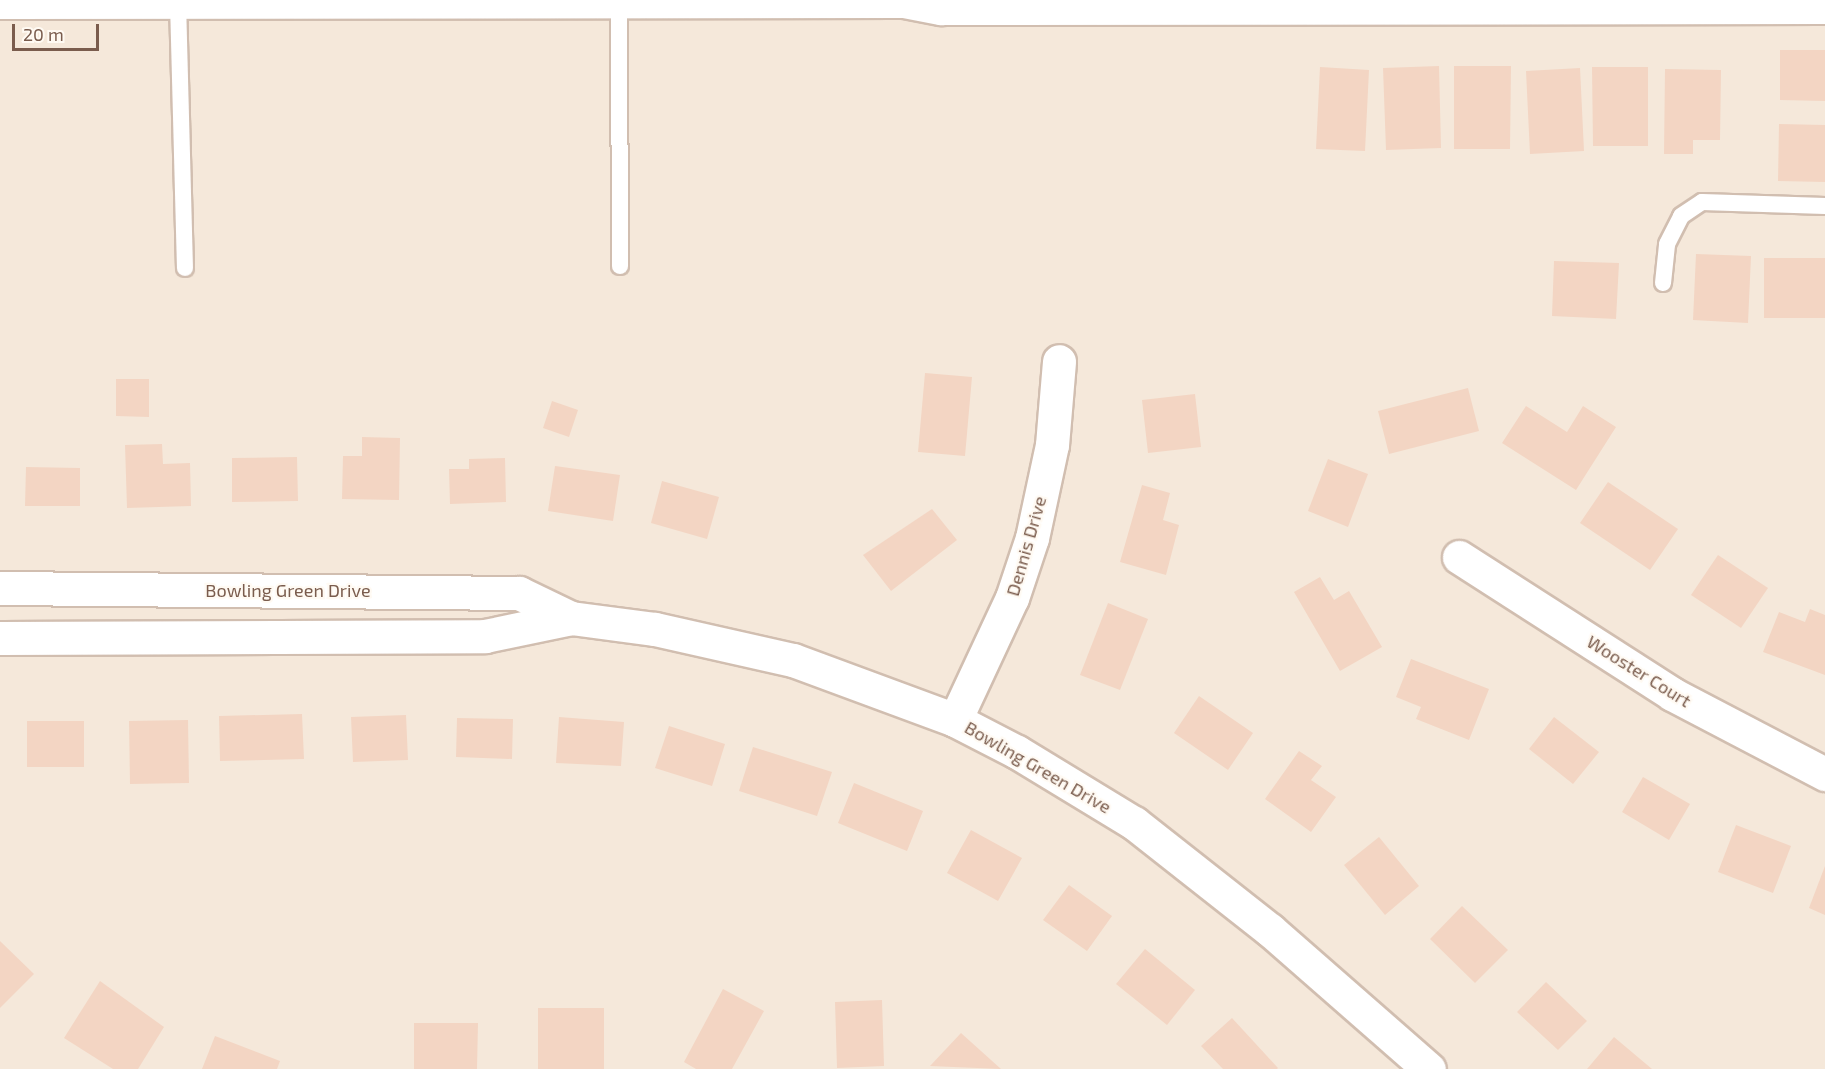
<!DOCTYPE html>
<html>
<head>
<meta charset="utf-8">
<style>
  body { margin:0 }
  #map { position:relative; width:1825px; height:1069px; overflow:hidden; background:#fdf6ec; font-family:"Exo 2",sans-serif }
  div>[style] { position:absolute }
  .residential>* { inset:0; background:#f5e8da }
  .building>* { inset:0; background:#f3d5c3 }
  .roads { filter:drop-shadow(2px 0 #d1beb0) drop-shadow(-2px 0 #d1beb0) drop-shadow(0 2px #d1beb0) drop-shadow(0 -2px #d1beb0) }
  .lane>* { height:16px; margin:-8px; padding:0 8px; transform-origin:8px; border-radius:8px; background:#fff }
  .street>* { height:33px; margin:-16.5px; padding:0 16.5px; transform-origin:16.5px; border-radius:16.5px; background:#fff }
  span { translate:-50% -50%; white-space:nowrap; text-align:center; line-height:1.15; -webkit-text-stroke:4.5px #fffaf3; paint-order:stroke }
  .street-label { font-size:18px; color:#7a5c4d }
  .scale { position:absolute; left:12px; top:24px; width:87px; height:27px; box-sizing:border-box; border:3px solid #7a5c4d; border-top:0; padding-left:8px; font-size:18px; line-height:21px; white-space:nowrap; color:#7a5c4d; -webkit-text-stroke:4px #fffaf3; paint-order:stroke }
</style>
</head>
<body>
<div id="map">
  <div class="residential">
    <div style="clip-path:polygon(0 0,1825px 0,1825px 1069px,0 1069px)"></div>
  </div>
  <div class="building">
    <div style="clip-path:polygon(1780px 50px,1825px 50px,1825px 101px,1780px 100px)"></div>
    <div style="clip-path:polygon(1439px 66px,1441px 148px,1386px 150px,1383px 68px)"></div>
    <div style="clip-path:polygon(1454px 66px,1511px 66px,1510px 149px,1454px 149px)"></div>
    <div style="clip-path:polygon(1320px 67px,1369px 70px,1365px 151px,1316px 149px)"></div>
    <div style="clip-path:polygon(1592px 67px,1648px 67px,1648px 146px,1593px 146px)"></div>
    <div style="clip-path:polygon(1580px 68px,1584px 151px,1530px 154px,1526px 71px)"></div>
    <div style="clip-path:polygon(1665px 69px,1721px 70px,1720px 140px,1693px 140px,1693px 154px,1664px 154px)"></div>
    <div style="clip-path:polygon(1779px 124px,1825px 125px,1825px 182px,1778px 181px)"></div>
    <div style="clip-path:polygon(1696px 254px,1751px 256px,1748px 323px,1693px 320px)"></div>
    <div style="clip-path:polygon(1764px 258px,1825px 258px,1825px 318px,1764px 318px)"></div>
    <div style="clip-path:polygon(1554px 261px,1619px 263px,1616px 319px,1552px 316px)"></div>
    <div style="clip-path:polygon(925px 373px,972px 377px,965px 456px,918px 452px)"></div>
    <div style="clip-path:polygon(116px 379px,149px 379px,149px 417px,116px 416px)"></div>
    <div style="clip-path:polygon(1468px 388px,1479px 431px,1389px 454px,1378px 411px)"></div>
    <div style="clip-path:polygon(1195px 394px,1201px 447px,1148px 453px,1142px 400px)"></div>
    <div style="clip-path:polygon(552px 401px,578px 410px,569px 437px,543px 428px)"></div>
    <div style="clip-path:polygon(1526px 406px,1567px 432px,1583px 406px,1616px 427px,1576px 490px,1502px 443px)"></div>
    <div style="clip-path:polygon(362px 437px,400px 438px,399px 500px,342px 499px,343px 456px,362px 456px)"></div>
    <div style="clip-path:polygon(162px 444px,163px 464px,190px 463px,191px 506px,127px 508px,125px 445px)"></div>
    <div style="clip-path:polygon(297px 457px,298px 501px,232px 502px,232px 458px)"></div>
    <div style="clip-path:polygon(505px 458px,506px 502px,450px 504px,449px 469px,469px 469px,469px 459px)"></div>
    <div style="clip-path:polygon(1328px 459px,1368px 474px,1348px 527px,1308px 511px)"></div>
    <div style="clip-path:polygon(555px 466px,620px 475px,613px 521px,548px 511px)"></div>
    <div style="clip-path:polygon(26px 467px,80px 468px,80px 506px,25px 506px)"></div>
    <div style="clip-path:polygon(662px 481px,719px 497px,707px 539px,651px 523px)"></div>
    <div style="clip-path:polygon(1608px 482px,1678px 529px,1650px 570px,1580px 523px)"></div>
    <div style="clip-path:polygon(1142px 485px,1170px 493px,1163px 520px,1179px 525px,1166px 575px,1120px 562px)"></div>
    <div style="clip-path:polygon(932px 509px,957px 540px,891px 591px,863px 555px)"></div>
    <div style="clip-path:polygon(1718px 555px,1768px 588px,1741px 628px,1691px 595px)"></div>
    <div style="clip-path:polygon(1320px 577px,1334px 600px,1349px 591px,1382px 647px,1340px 671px,1294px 592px)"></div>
    <div style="clip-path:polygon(1108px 603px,1148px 619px,1120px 690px,1080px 675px)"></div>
    <div style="clip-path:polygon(1810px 609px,1825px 615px,1825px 675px,1763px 652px,1779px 612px,1805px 622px)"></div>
    <div style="clip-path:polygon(1411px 659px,1489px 689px,1469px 740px,1416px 719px,1421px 707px,1396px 697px)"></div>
    <div style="clip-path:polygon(1199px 696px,1253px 733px,1228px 770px,1174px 733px)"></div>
    <div style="clip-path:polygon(302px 714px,304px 759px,220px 761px,219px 716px)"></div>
    <div style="clip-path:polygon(406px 715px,408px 760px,353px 762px,351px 717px)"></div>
    <div style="clip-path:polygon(559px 717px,624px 722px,621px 766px,556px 763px)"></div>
    <div style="clip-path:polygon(1554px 717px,1599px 752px,1573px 784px,1529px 749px)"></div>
    <div style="clip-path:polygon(457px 718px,513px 719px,512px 759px,456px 757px)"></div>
    <div style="clip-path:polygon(188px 720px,189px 783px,130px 784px,129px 721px)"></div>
    <div style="clip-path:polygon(27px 721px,84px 721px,84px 767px,27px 767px)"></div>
    <div style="clip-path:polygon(669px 726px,725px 744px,712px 786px,655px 768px)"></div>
    <div style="clip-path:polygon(753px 747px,832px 772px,817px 816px,739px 791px)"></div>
    <div style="clip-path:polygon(1299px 751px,1322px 766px,1311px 780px,1336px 797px,1311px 832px,1265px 799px)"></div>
    <div style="clip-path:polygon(1643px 777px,1690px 804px,1669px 840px,1622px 812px)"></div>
    <div style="clip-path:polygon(854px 783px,923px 811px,907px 851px,838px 823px)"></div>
    <div style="clip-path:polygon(1736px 825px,1791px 846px,1773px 893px,1718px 872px)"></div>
    <div style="clip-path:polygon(971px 830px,1022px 858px,998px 901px,947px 873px)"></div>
    <div style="clip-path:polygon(1379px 837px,1419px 886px,1385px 915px,1344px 865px)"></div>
    <div style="clip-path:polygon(1825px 866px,1825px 915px,1809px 908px)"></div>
    <div style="clip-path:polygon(1069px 885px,1112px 916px,1087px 951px,1043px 920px)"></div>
    <div style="clip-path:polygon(1462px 906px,1508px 950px,1475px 983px,1430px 939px)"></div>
    <div style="clip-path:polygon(0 941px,34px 974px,0 1008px)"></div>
    <div style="clip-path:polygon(1145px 949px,1195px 990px,1167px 1025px,1116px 984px)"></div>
    <div style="clip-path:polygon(100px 981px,164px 1027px,138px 1069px,113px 1069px,64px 1038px)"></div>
    <div style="clip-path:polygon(1546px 982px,1587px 1021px,1558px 1050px,1517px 1012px)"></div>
    <div style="clip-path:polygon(723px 989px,764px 1011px,732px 1069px,696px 1069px,684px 1062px)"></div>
    <div style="clip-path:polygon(882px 1000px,884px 1066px,837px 1068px,835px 1002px)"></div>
    <div style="clip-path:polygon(538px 1008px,604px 1008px,604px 1069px,538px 1069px)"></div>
    <div style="clip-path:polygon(1232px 1018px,1278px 1068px,1277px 1069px,1223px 1069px,1201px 1046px)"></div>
    <div style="clip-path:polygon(414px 1023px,478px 1023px,477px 1069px,414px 1069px)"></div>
    <div style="clip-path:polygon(961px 1033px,1001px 1069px,930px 1066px)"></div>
    <div style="clip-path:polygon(215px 1036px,280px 1061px,277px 1069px,202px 1069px)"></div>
    <div style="clip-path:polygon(1614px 1037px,1652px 1069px,1587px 1069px)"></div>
  </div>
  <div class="roads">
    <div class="lane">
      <div style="left:619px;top:0;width:266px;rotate:89.8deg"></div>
      <div style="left:178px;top:2px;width:266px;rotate:88.5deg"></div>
      <div style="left:1663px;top:283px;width:39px;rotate:-84deg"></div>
      <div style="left:1667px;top:244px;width:31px;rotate:-63deg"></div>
      <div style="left:1681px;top:216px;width:25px;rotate:-34deg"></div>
      <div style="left:1702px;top:202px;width:123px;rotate:1.9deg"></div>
    </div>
    <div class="street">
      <div style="left:0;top:2px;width:904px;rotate:-0.06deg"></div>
      <div style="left:904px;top:1px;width:38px;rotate:11deg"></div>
      <div style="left:941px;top:8px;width:884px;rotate:-0.06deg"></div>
      <div style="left:1459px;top:557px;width:253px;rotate:32.7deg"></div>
      <div style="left:1672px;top:694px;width:173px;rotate:27.6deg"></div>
      <div style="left:0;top:588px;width:519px;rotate:0.55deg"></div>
      <div style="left:519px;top:593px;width:58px;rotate:25.7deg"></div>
      <div style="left:0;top:638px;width:485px;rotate:-0.2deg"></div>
      <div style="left:485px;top:636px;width:88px;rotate:-11.8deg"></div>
      <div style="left:571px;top:618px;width:85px;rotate:7.5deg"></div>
      <div style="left:655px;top:629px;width:141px;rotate:12.7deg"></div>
      <div style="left:793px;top:660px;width:173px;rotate:20.3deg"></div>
      <div style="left:955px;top:720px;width:70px;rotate:27.3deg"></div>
      <div style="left:1017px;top:752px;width:137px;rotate:31.3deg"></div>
      <div style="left:1134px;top:823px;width:173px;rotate:38.2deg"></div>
      <div style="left:1270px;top:930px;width:211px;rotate:41.2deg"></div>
      <div style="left:955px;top:720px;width:135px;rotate:-65deg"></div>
      <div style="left:1012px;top:598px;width:63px;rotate:-71.6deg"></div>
      <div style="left:1032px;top:538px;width:95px;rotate:-77.9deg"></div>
      <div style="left:1052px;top:445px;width:84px;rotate:-85.2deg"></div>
    </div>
  </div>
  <div class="street-label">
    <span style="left:1026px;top:546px;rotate:-74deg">Dennis Drive</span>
    <span style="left:288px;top:590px">Bowling Green Drive</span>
    <span style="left:1639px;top:671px;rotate:32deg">Wooster Court</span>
    <span style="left:1038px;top:767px;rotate:30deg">Bowling Green Drive</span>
  </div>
  <div class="scale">20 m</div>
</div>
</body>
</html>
